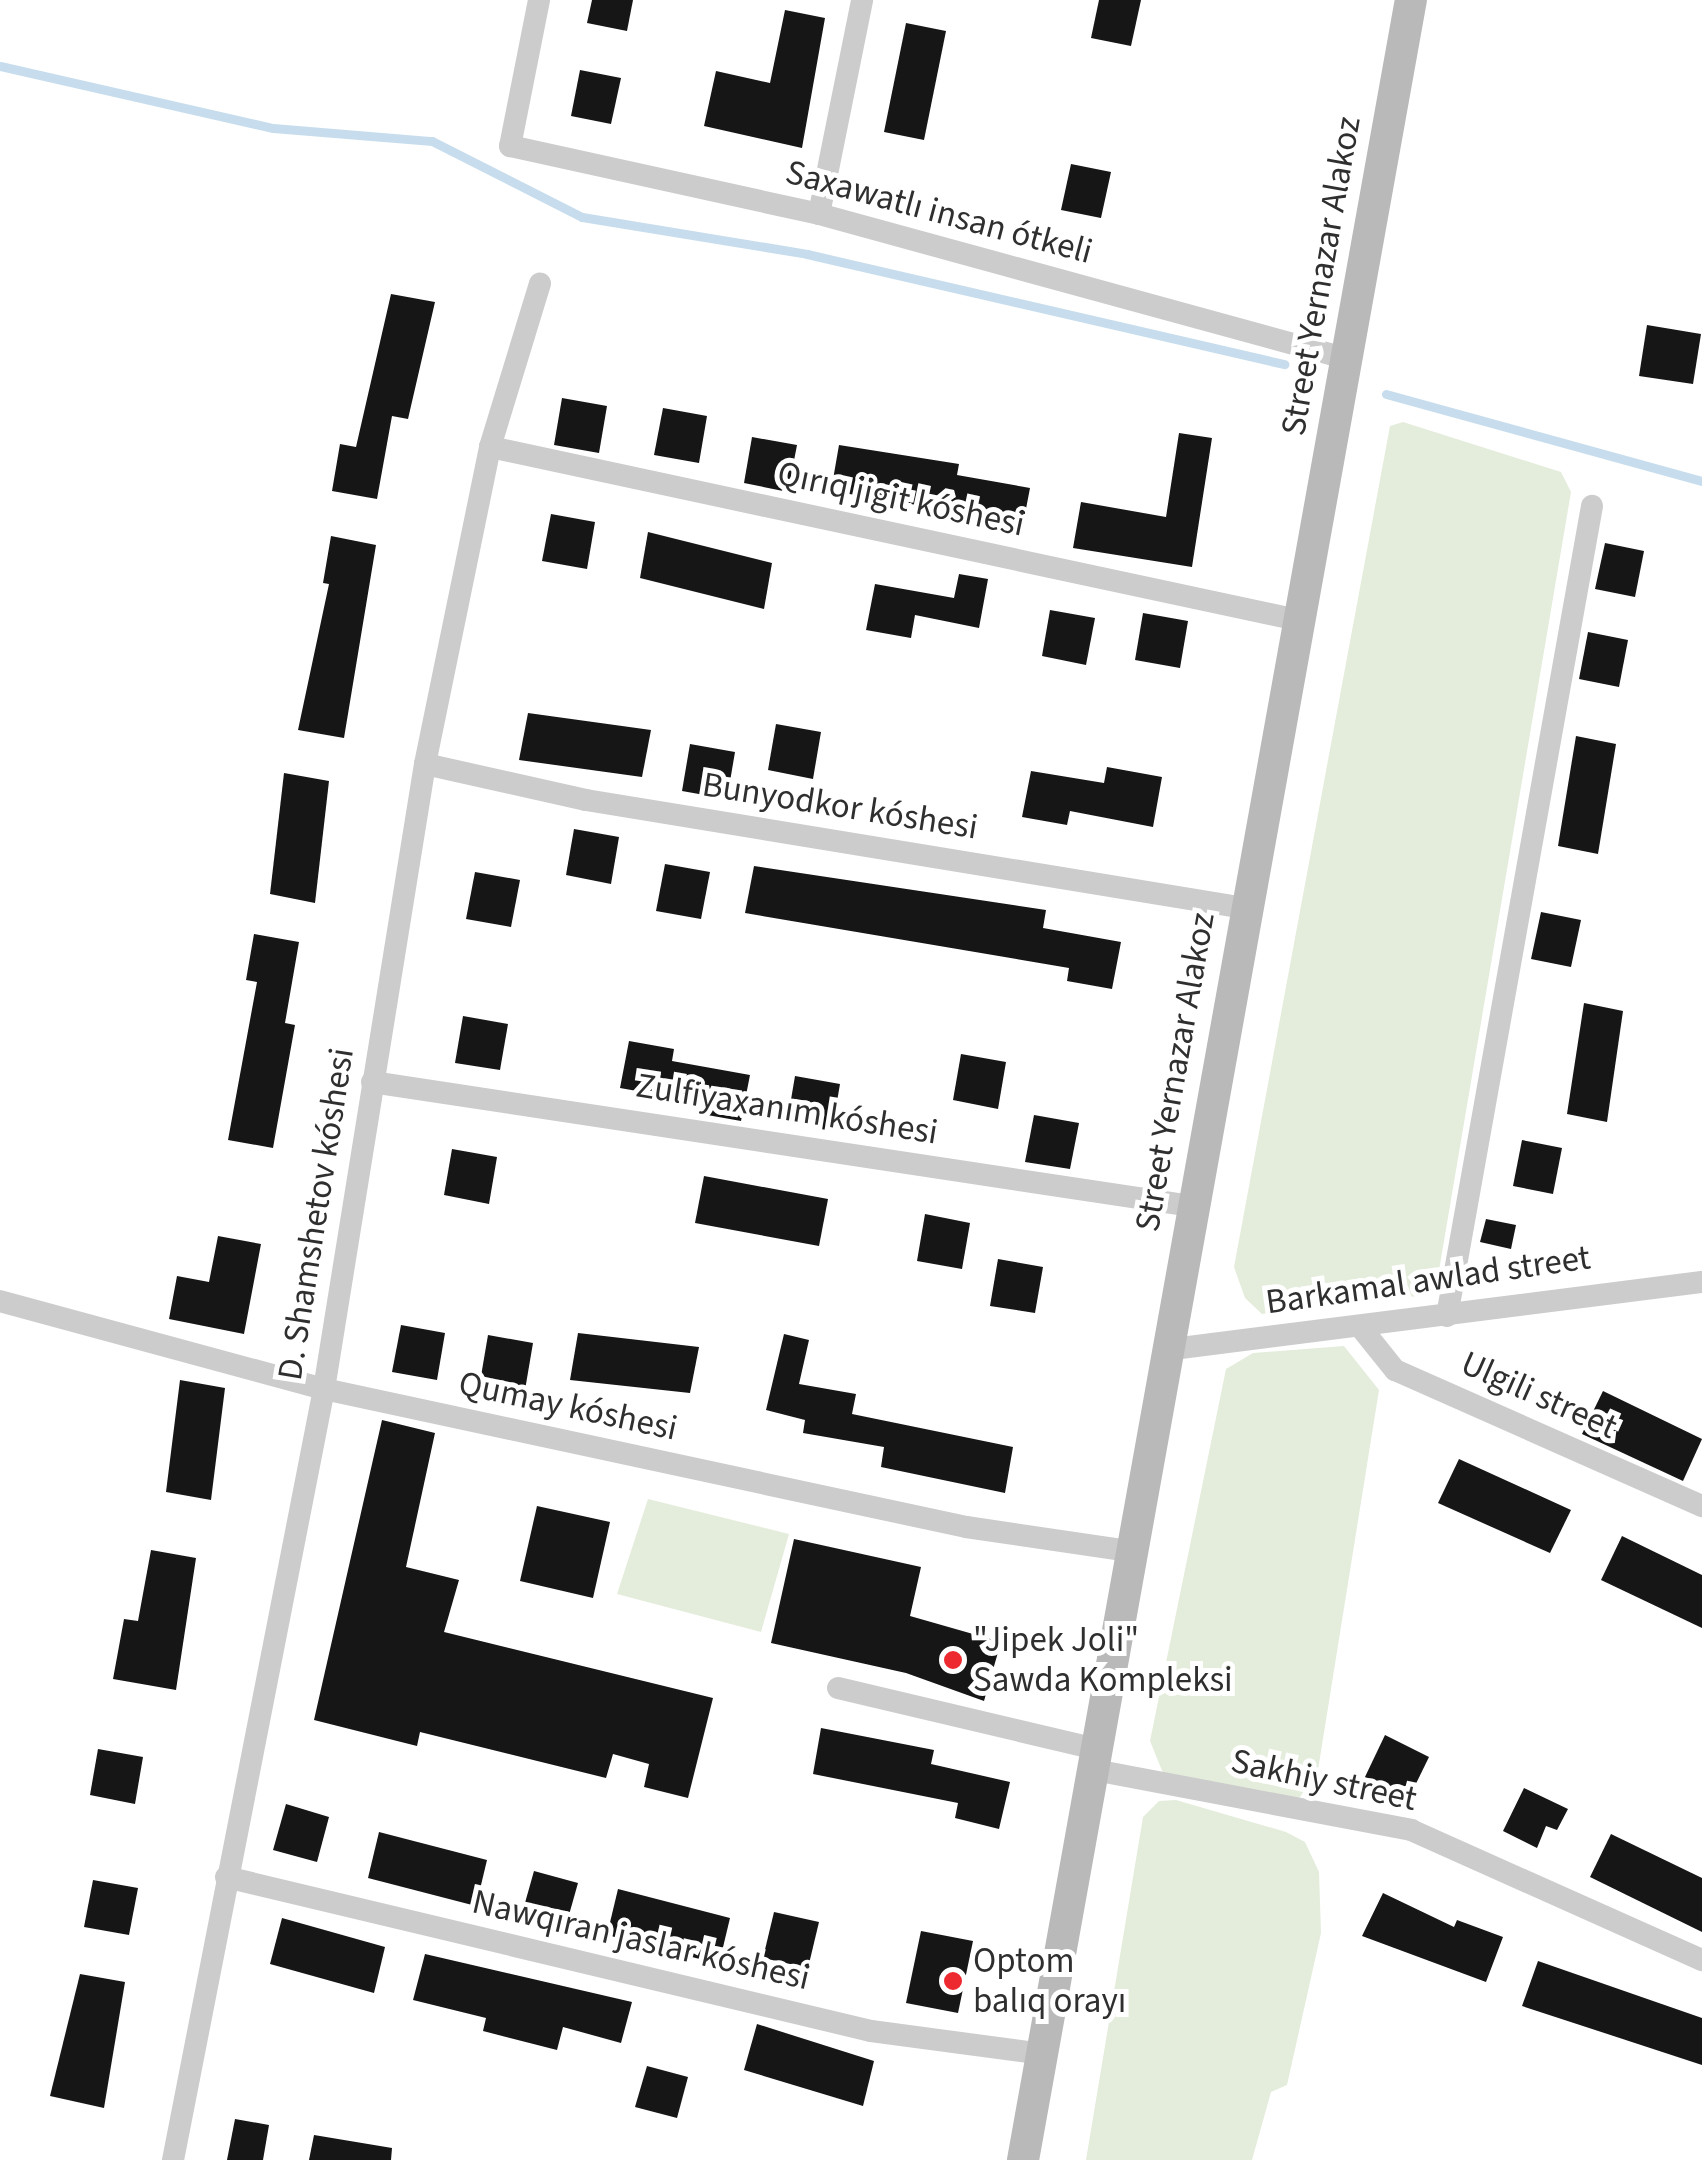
<!DOCTYPE html>
<html>
<head>
<meta charset="utf-8">
<style>
  body { margin:0 }
  #map { position:relative; width:1702px; height:2160px; overflow:hidden; background:#fff; font-family:"Source Sans 3",sans-serif }
  div>[style] { position:absolute }
  .green>* { inset:0; background:#e4eddc }
  .stream>* { height:9px; margin:-4.5px; padding:0 4.5px; transform-origin:4.5px; border-radius:4.5px; background:#c7dded }
  .building>* { inset:0; background:#161616 }
  .minor>* { height:22px; margin:-11px; padding:0 11px; transform-origin:11px; border-radius:11px; background:#ccc }
  .secondary>* { height:32px; margin:-16px; padding:0 16px; transform-origin:16px; border-radius:16px; background:#b9b9b9 }
  .dots>* { width:28px; height:28px; translate:-50% -50%; box-sizing:border-box; border:5px solid #fff; border-radius:50% }
  span { translate:-50% -50%; white-space:nowrap; text-align:center; line-height:1.15; -webkit-text-stroke:10px #fff; paint-order:stroke }
  .street-label { font-size:35px; color:#2f2f2f }
  .poi-label { font-size:35px; color:#2f2f2f }
  .left { translate:0 -50%; text-align:left }
</style>
</head>
<body>
<div id="map">
  <div class="green">
    <div style="clip-path:polygon(1403px 422px,1561px 472px,1571px 492px,1435px 1294px,1262px 1314px,1245px 1298px,1234px 1267px,1390px 426px)"></div>
    <div style="clip-path:polygon(1344px 1346px,1379px 1390px,1318px 1770px,1296px 1803px,1163px 1773px,1150px 1741px,1226px 1369px,1253px 1353px)"></div>
    <div style="clip-path:polygon(648px 1499px,789px 1534px,761px 1632px,617px 1594px)"></div>
    <div style="clip-path:polygon(1176px 1800px,1286px 1832px,1305px 1842px,1319px 1872px,1321px 1933px,1287px 2085px,1271px 2092px,1252px 2160px,1086px 2160px,1143px 1817px,1159px 1801px)"></div>
  </div>
  <div class="stream">
    <div style="left:0;top:66px;width:280px;rotate:12.8deg"></div>
    <div style="left:273px;top:128px;width:160px;rotate:4.7deg"></div>
    <div style="left:432px;top:141px;width:168px;rotate:26.9deg"></div>
    <div style="left:582px;top:217px;width:228px;rotate:9.3deg"></div>
    <div style="left:807px;top:254px;width:490px;rotate:13deg"></div>
    <div style="left:1386px;top:394px;width:328px;rotate:15.4deg"></div>
  </div>
  <div class="building">
    <div style="clip-path:polygon(592px 0,633px 0,627px 31px,587px 23px)"></div>
    <div style="clip-path:polygon(1099px 0,1141px 0,1131px 46px,1091px 38px)"></div>
    <div style="clip-path:polygon(785px 10px,825px 18px,802px 148px,704px 126px,716px 71px,770px 83px)"></div>
    <div style="clip-path:polygon(906px 23px,946px 31px,924px 140px,884px 132px)"></div>
    <div style="clip-path:polygon(580px 70px,621px 78px,611px 124px,571px 116px)"></div>
    <div style="clip-path:polygon(1071px 164px,1111px 172px,1101px 218px,1061px 210px)"></div>
    <div style="clip-path:polygon(391px 294px,435px 302px,408px 419px,392px 416px,377px 499px,332px 491px,340px 444px,356px 447px)"></div>
    <div style="clip-path:polygon(1647px 325px,1701px 334px,1693px 384px,1639px 376px)"></div>
    <div style="clip-path:polygon(562px 398px,607px 406px,599px 453px,554px 445px)"></div>
    <div style="clip-path:polygon(663px 408px,707px 416px,699px 463px,654px 455px)"></div>
    <div style="clip-path:polygon(1179px 433px,1212px 438px,1192px 567px,1073px 548px,1081px 502px,1166px 517px)"></div>
    <div style="clip-path:polygon(752px 437px,797px 445px,788px 492px,744px 483px)"></div>
    <div style="clip-path:polygon(839px 445px,959px 464px,957px 475px,1030px 488px,1021px 535px,976px 526px,978px 515px,831px 491px)"></div>
    <div style="clip-path:polygon(551px 514px,595px 522px,587px 569px,542px 561px)"></div>
    <div style="clip-path:polygon(648px 532px,772px 563px,764px 609px,640px 578px)"></div>
    <div style="clip-path:polygon(331px 536px,376px 545px,344px 738px,298px 730px,329px 584px,323px 583px)"></div>
    <div style="clip-path:polygon(1605px 543px,1644px 551px,1635px 597px,1595px 589px)"></div>
    <div style="clip-path:polygon(959px 574px,988px 579px,979px 628px,915px 615px,911px 638px,866px 630px,875px 584px,954px 598px)"></div>
    <div style="clip-path:polygon(1050px 610px,1095px 618px,1086px 665px,1042px 656px)"></div>
    <div style="clip-path:polygon(1143px 613px,1188px 621px,1180px 668px,1135px 660px)"></div>
    <div style="clip-path:polygon(1588px 632px,1628px 640px,1619px 687px,1579px 679px)"></div>
    <div style="clip-path:polygon(528px 713px,651px 730px,642px 777px,519px 760px)"></div>
    <div style="clip-path:polygon(776px 724px,821px 732px,813px 779px,768px 770px)"></div>
    <div style="clip-path:polygon(1576px 736px,1616px 744px,1598px 854px,1558px 846px)"></div>
    <div style="clip-path:polygon(690px 744px,735px 752px,727px 799px,682px 791px)"></div>
    <div style="clip-path:polygon(1107px 767px,1162px 777px,1153px 827px,1070px 811px,1067px 825px,1022px 817px,1031px 771px,1104px 783px)"></div>
    <div style="clip-path:polygon(284px 773px,329px 781px,315px 903px,270px 894px)"></div>
    <div style="clip-path:polygon(574px 829px,619px 837px,611px 884px,566px 875px)"></div>
    <div style="clip-path:polygon(665px 864px,710px 872px,701px 919px,656px 911px)"></div>
    <div style="clip-path:polygon(754px 866px,1046px 910px,1043px 928px,1121px 942px,1112px 989px,1067px 981px,1069px 968px,745px 913px)"></div>
    <div style="clip-path:polygon(475px 872px,520px 880px,511px 927px,466px 919px)"></div>
    <div style="clip-path:polygon(1541px 912px,1581px 920px,1571px 967px,1531px 959px)"></div>
    <div style="clip-path:polygon(254px 934px,299px 942px,285px 1023px,295px 1025px,273px 1148px,228px 1140px,257px 982px,246px 980px)"></div>
    <div style="clip-path:polygon(1584px 1003px,1623px 1011px,1607px 1122px,1567px 1114px)"></div>
    <div style="clip-path:polygon(463px 1016px,508px 1024px,500px 1070px,455px 1063px)"></div>
    <div style="clip-path:polygon(629px 1041px,674px 1049px,672px 1061px,750px 1075px,741px 1121px,696px 1113px,699px 1102px,620px 1088px)"></div>
    <div style="clip-path:polygon(961px 1054px,1006px 1062px,998px 1109px,953px 1100px)"></div>
    <div style="clip-path:polygon(795px 1076px,840px 1084px,832px 1131px,787px 1123px)"></div>
    <div style="clip-path:polygon(1034px 1115px,1079px 1123px,1070px 1169px,1025px 1162px)"></div>
    <div style="clip-path:polygon(1522px 1140px,1562px 1148px,1553px 1194px,1513px 1186px)"></div>
    <div style="clip-path:polygon(452px 1149px,497px 1157px,489px 1204px,444px 1195px)"></div>
    <div style="clip-path:polygon(704px 1176px,828px 1199px,819px 1246px,695px 1223px)"></div>
    <div style="clip-path:polygon(925px 1214px,970px 1223px,962px 1269px,917px 1261px)"></div>
    <div style="clip-path:polygon(1486px 1219px,1516px 1225px,1511px 1249px,1480px 1242px)"></div>
    <div style="clip-path:polygon(218px 1236px,261px 1244px,244px 1334px,169px 1319px,177px 1276px,209px 1282px)"></div>
    <div style="clip-path:polygon(998px 1259px,1043px 1267px,1035px 1313px,990px 1306px)"></div>
    <div style="clip-path:polygon(401px 1325px,445px 1333px,437px 1380px,392px 1372px)"></div>
    <div style="clip-path:polygon(578px 1333px,699px 1347px,690px 1393px,570px 1380px)"></div>
    <div style="clip-path:polygon(784px 1334px,809px 1340px,799px 1384px,856px 1394px,852px 1414px,1013px 1447px,1005px 1493px,881px 1467px,884px 1447px,803px 1433px,805px 1420px,766px 1410px)"></div>
    <div style="clip-path:polygon(488px 1335px,533px 1343px,525px 1390px,480px 1382px)"></div>
    <div style="clip-path:polygon(180px 1380px,225px 1388px,211px 1500px,166px 1492px)"></div>
    <div style="clip-path:polygon(1603px 1391px,1702px 1439px,1683px 1481px,1582px 1434px)"></div>
    <div style="clip-path:polygon(382px 1420px,435px 1433px,406px 1567px,459px 1580px,444px 1632px,713px 1698px,688px 1798px,644px 1787px,649px 1764px,613px 1754px,606px 1778px,420px 1732px,417px 1746px,314px 1720px)"></div>
    <div style="clip-path:polygon(1459px 1459px,1571px 1510px,1550px 1553px,1438px 1503px)"></div>
    <div style="clip-path:polygon(537px 1506px,610px 1522px,593px 1598px,520px 1581px)"></div>
    <div style="clip-path:polygon(1622px 1536px,1702px 1575px,1702px 1628px,1601px 1580px)"></div>
    <div style="clip-path:polygon(794px 1539px,921px 1567px,910px 1616px,1001px 1642px,984px 1701px,906px 1673px,771px 1643px)"></div>
    <div style="clip-path:polygon(151px 1550px,196px 1558px,176px 1690px,113px 1679px,124px 1619px,138px 1621px)"></div>
    <div style="clip-path:polygon(821px 1728px,934px 1750px,931px 1764px,1010px 1782px,999px 1829px,955px 1818px,958px 1803px,813px 1774px)"></div>
    <div style="clip-path:polygon(1385px 1735px,1429px 1757px,1408px 1800px,1364px 1779px)"></div>
    <div style="clip-path:polygon(98px 1749px,143px 1757px,135px 1804px,90px 1795px)"></div>
    <div style="clip-path:polygon(1524px 1788px,1568px 1809px,1557px 1830px,1546px 1826px,1537px 1848px,1503px 1831px)"></div>
    <div style="clip-path:polygon(286px 1804px,329px 1817px,317px 1862px,273px 1850px)"></div>
    <div style="clip-path:polygon(379px 1832px,487px 1860px,476px 1906px,368px 1878px)"></div>
    <div style="clip-path:polygon(1611px 1834px,1702px 1878px,1702px 1932px,1590px 1877px)"></div>
    <div style="clip-path:polygon(534px 1871px,578px 1883px,565px 1929px,521px 1917px)"></div>
    <div style="clip-path:polygon(93px 1880px,138px 1888px,129px 1935px,84px 1927px)"></div>
    <div style="clip-path:polygon(618px 1889px,730px 1918px,719px 1964px,607px 1935px)"></div>
    <div style="clip-path:polygon(1383px 1893px,1454px 1927px,1457px 1920px,1503px 1937px,1486px 1982px,1362px 1936px)"></div>
    <div style="clip-path:polygon(774px 1912px,819px 1922px,808px 1968px,763px 1958px)"></div>
    <div style="clip-path:polygon(282px 1918px,385px 1947px,374px 1993px,270px 1964px)"></div>
    <div style="clip-path:polygon(921px 1931px,973px 1941px,958px 2013px,906px 2003px)"></div>
    <div style="clip-path:polygon(425px 1954px,632px 2002px,621px 2043px,563px 2027px,557px 2050px,483px 2031px,486px 2018px,413px 2000px)"></div>
    <div style="clip-path:polygon(1538px 1961px,1702px 2018px,1702px 2065px,1522px 2006px)"></div>
    <div style="clip-path:polygon(80px 1974px,125px 1982px,104px 2108px,50px 2096px)"></div>
    <div style="clip-path:polygon(757px 2024px,874px 2061px,863px 2106px,744px 2070px)"></div>
    <div style="clip-path:polygon(647px 2066px,688px 2077px,677px 2118px,635px 2107px)"></div>
    <div style="clip-path:polygon(235px 2119px,269px 2125px,263px 2160px,227px 2160px)"></div>
    <div style="clip-path:polygon(314px 2135px,392px 2148px,391px 2160px,309px 2160px)"></div>
  </div>
  <div class="minor">
    <div style="left:539px;top:0;width:149px;rotate:101.2deg"></div>
    <div style="left:510px;top:146px;width:316px;rotate:12.4deg"></div>
    <div style="left:819px;top:214px;width:549px;rotate:15.33deg"></div>
    <div style="left:819px;top:214px;width:218px;rotate:-78.6deg"></div>
    <div style="left:490px;top:447px;width:826px;rotate:12.09deg"></div>
    <div style="left:425px;top:764px;width:165px;rotate:12.6deg"></div>
    <div style="left:586px;top:800px;width:668px;rotate:9.31deg"></div>
    <div style="left:372px;top:1082px;width:828px;rotate:8.61deg"></div>
    <div style="left:0;top:1301px;width:336px;rotate:15.2deg"></div>
    <div style="left:324px;top:1389px;width:657px;rotate:12.13deg"></div>
    <div style="left:966px;top:1527px;width:164px;rotate:8.4deg"></div>
    <div style="left:1447px;top:1316px;width:823px;rotate:-79.85deg"></div>
    <div style="left:1362px;top:1329px;width:53px;rotate:51.2deg"></div>
    <div style="left:1395px;top:1370px;width:336px;rotate:23.9deg"></div>
    <div style="left:1165px;top:1350px;width:541px;rotate:-7.22deg"></div>
    <div style="left:838px;top:1688px;width:261px;rotate:13.3deg"></div>
    <div style="left:1089px;top:1769px;width:328px;rotate:10.7deg"></div>
    <div style="left:1411px;top:1830px;width:319px;rotate:24.1deg"></div>
    <div style="left:226px;top:1877px;width:663px;rotate:13.43deg"></div>
    <div style="left:871px;top:2031px;width:175px;rotate:7.6deg"></div>
    <div style="left:173px;top:2160px;width:786px;rotate:-78.92deg"></div>
    <div style="left:324px;top:1389px;width:633px;rotate:-80.82deg"></div>
    <div style="left:425px;top:764px;width:324px;rotate:-78.4deg"></div>
    <div style="left:490px;top:447px;width:171px;rotate:-73deg"></div>
  </div>
  <div class="secondary">
    <div style="left:1023px;top:2160px;width:2195px;rotate:-79.82deg"></div>
  </div>
  <div class="dots">
    <div style="left:953px;top:1660px;background:#ed2a30"></div>
    <div style="left:953px;top:1981px;background:#ed2a30"></div>
  </div>
  <div class="street-label">
    <span style="left:939px;top:212px;rotate:15deg">Saxawatlı insan ótkeli</span>
    <span style="left:1321px;top:276px;rotate:-80deg">Street Yernazar Alakoz</span>
    <span style="left:901px;top:499px;rotate:12deg">Qırıq jigit kóshesi</span>
    <span style="left:840px;top:806px;rotate:9deg">Bunyodkor kóshesi</span>
    <span style="left:1175px;top:1072px;rotate:-80deg">Street Yernazar Alakoz</span>
    <span style="left:787px;top:1109px;rotate:9deg">Zulfiyaxanım kóshesi</span>
    <span style="left:316px;top:1214px;rotate:-81deg">D. Shamshetov kóshesi</span>
    <span style="left:1428px;top:1280px;rotate:-8deg">Barkamal awlad street</span>
    <span style="left:1539px;top:1395px;rotate:24deg">Ulgili street</span>
    <span style="left:568px;top:1406px;rotate:12deg">Qumay kóshesi</span>
    <span style="left:1324px;top:1780px;rotate:12deg">Sakhiy street</span>
    <span style="left:641px;top:1940px;rotate:13deg">Nawqıran jaslar kóshesi</span>
  </div>
  <div class="poi-label">
    <span class="left" style="left:973px;top:1660px">"Jipek Joli"<br>Sawda Kompleksi</span>
    <span class="left" style="left:973px;top:1981px">Optom<br>balıq orayı</span>
  </div>
</div>
</body>
</html>
